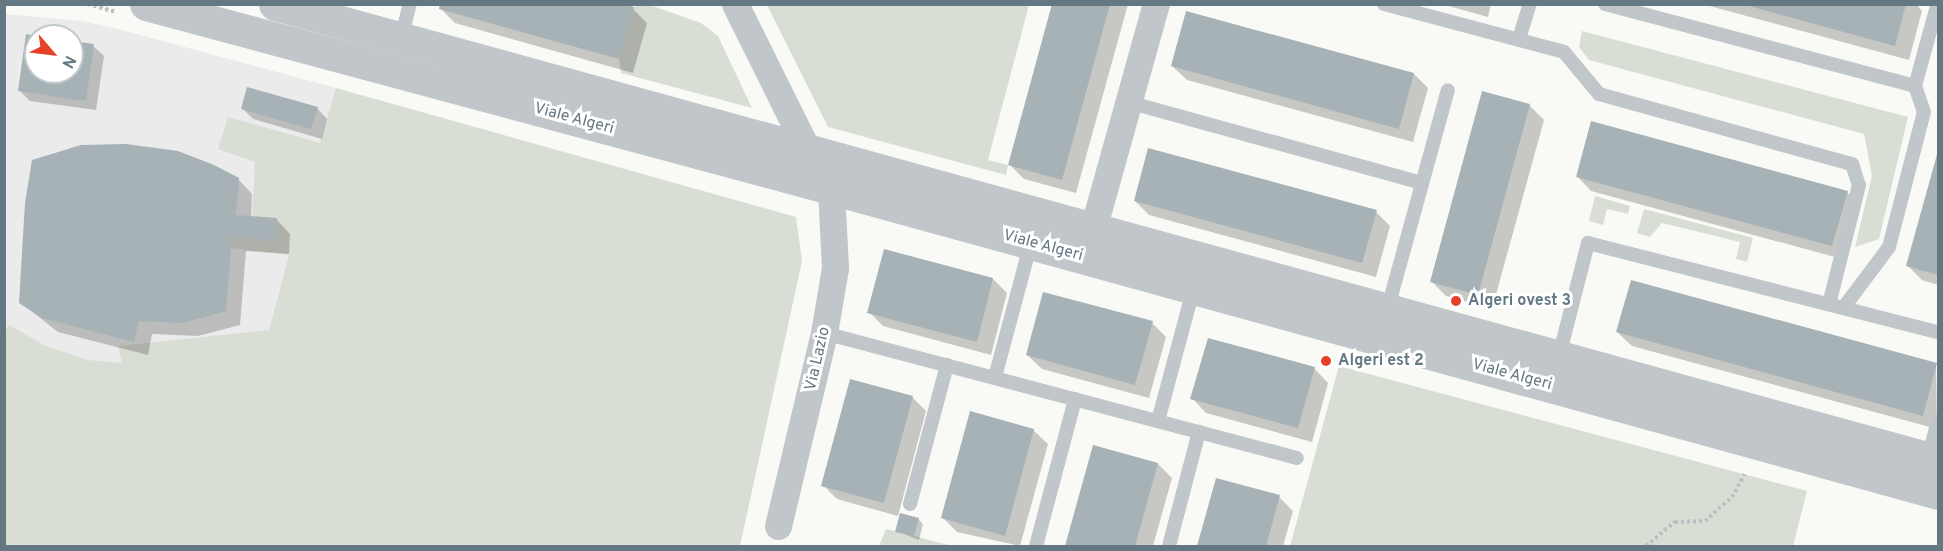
<!DOCTYPE html>
<html>
<head>
<meta charset="utf-8">
<style>
  body { margin:0 }
  #map { position:relative; width:1943px; height:551px; overflow:hidden; background:#f9f9f6; font-family:Overpass,sans-serif }
  div>[style] { position:absolute }
  .built>* { inset:0; background:#eaebea }
  .green>* { inset:0; background:#d9ded5 }
  .shadow>* { inset:0; background:#0003 }
  .building>* { inset:0; background:#a6b2b6 }
  .path>* { height:4px; margin-top:-2px; transform-origin:0; background:repeating-linear-gradient(90deg,#babfc1 0 3px,transparent 0 6px) }
  .service>* { height:14px; margin:-7px; padding:0 7px; transform-origin:7px; border-radius:7px; background:#c0c6c9 }
  .minor>* { height:27px; margin:-13.5px; padding:0 13.5px; transform-origin:13.5px; border-radius:13.5px; background:#c0c6c9 }
  .tertiary>* { height:33px; margin:-16.5px; padding:0 16.5px; transform-origin:16.5px; border-radius:16.5px; background:#c0c6c9 }
  .dots>* { width:16px; height:16px; translate:-50% -50%; box-sizing:border-box; border:3px solid #fff; border-radius:50% }
  span { translate:-50% -50%; white-space:nowrap; text-align:center; line-height:1.15; -webkit-text-stroke:6px #fff; paint-order:stroke }
  .street-label { font-size:16px; color:#637882 }
  .poi-label { font-size:16px; color:#637882; font-weight:700 }
  .left { translate:0 -50%; text-align:left }
  .frame { position:absolute; inset:0; border:6px solid #637882; pointer-events:none }
  .north { position:absolute; left:24px; top:24px; width:60px; height:60px; box-sizing:border-box; background:#fff; border:2px solid #c1c9cd; border-radius:50%; rotate:118deg; font-size:16px; font-weight:700; line-height:24px; text-align:center; color:#637882 }
  .north::after { content:''; display:block; margin:auto; width:21px; height:27px; background:#e74129; clip-path:polygon(50% 0,100% 100%,50% 72%,0 100%) }
</style>
</head>
<body>
<div id="map">
  <div class="built">
    <div style="clip-path:polygon(evenodd,4px 14px,82px 21px,122px 30px,336px 88px,242px 427px,5px 363px,4px 14px,36px 36px,72px 36px,72px 72px,36px 72px,36px 36px)"></div>
  </div>
  <div class="green">
    <div style="clip-path:polygon(639px 5px,650px 5px,701px 23px,718px 36px,752px 108px,621px 73px,619px 59px,634px 7px)"></div>
    <div style="clip-path:polygon(767px 5px,1029px 5px,988px 160px,1008px 165px,1006px 175px,828px 127px)"></div>
    <div style="clip-path:polygon(1582px 31px,1908px 117px,1879px 239px,1855px 247px,1872px 176px,1864px 134px,1589px 60px,1579px 47px)"></div>
    <div style="clip-path:polygon(336px 88px,796px 217px,802px 261px,740px 546px,5px 546px,4px 333px,9px 325px,46px 346px,88px 360px,122px 363px,118px 346px,269px 330px,289px 255px,230px 248px,232px 237px,275px 240px,277px 218px,252px 217px,255px 162px,218px 149px,228px 117px,320px 143px)"></div>
    <div style="clip-path:polygon(1595px 196px,1630px 206px,1628px 214px,1607px 209px,1603px 225px,1589px 221px)"></div>
    <div style="clip-path:polygon(1644px 209px,1753px 238px,1747px 262px,1736px 259px,1740px 242px,1662px 223px,1650px 237px,1637px 233px)"></div>
    <div style="clip-path:polygon(1339px 366px,1807px 491px,1793px 546px,1290px 546px)"></div>
    <div style="clip-path:polygon(886px 529px,914px 536px,952px 546px,879px 546px)"></div>
  </div>
  <div class="shadow">
    <div style="clip-path:polygon(1054px 4px,1128px 4px,1076px 193px,1024px 179px,1010px 165px)"></div>
    <div style="clip-path:polygon(1441px 4px,1491px 4px,1488px 17px)"></div>
    <div style="clip-path:polygon(1702px 4px,1916px 4px,1922px 11px,1909px 60px)"></div>
    <div style="clip-path:polygon(441px 9px,633px 9px,647px 23px,633px 73px,455px 23px)"></div>
    <div style="clip-path:polygon(1187px 13px,1414px 74px,1428px 88px,1413px 142px,1187px 80px,1172px 66px)"></div>
    <div style="clip-path:polygon(36px 37px,36px 72px,72px 72px,72px 42px,93px 46px,104px 56px,96px 110px,30px 101px,20px 91px)"></div>
    <div style="clip-path:polygon(1529px 105px,1544px 120px,1492px 309px,1446px 296px,1432px 282px)"></div>
    <div style="clip-path:polygon(317px 108px,327px 119px,322px 139px,253px 119px,243px 109px)"></div>
    <div style="clip-path:polygon(1938px 154px,1938px 285px,1922px 280px,1908px 266px)"></div>
    <div style="clip-path:polygon(1577px 176px,1847px 192px,1861px 206px,1846px 260px,1591px 191px)"></div>
    <div style="clip-path:polygon(238px 179px,252px 194px,251px 218px,276px 219px,290px 234px,289px 254px,246px 251px,240px 325px,198px 336px,152px 334px,148px 355px,58px 332px,21px 303px)"></div>
    <div style="clip-path:polygon(1135px 201px,1376px 212px,1390px 226px,1376px 277px,1149px 215px)"></div>
    <div style="clip-path:polygon(993px 279px,1007px 293px,991px 355px,883px 326px,869px 312px)"></div>
    <div style="clip-path:polygon(1152px 323px,1166px 337px,1149px 398px,1042px 369px,1027px 355px)"></div>
    <div style="clip-path:polygon(1617px 332px,1936px 364px,1937px 429px,1632px 346px)"></div>
    <div style="clip-path:polygon(1314px 368px,1328px 383px,1312px 442px,1206px 413px,1192px 398px)"></div>
    <div style="clip-path:polygon(912px 397px,926px 411px,898px 516px,837px 499px,823px 485px)"></div>
    <div style="clip-path:polygon(1033px 430px,1048px 444px,1020px 546px,957px 532px,943px 518px)"></div>
    <div style="clip-path:polygon(1094px 447px,1158px 464px,1172px 478px,1153px 546px,1067px 546px)"></div>
    <div style="clip-path:polygon(1217px 480px,1279px 497px,1293px 511px,1283px 546px,1199px 546px)"></div>
    <div style="clip-path:polygon(918px 519px,923px 524px,919px 540px,897px 531px)"></div>
  </div>
  <div class="building">
    <div style="clip-path:polygon(440px 4px,624px 4px,634px 7px,619px 59px,439px 9px)"></div>
    <div style="clip-path:polygon(1052px 4px,1110px 4px,1062px 180px,1008px 165px)"></div>
    <div style="clip-path:polygon(1742px 4px,1906px 4px,1895px 46px)"></div>
    <div style="clip-path:polygon(1186px 11px,1414px 73px,1399px 129px,1171px 66px)"></div>
    <div style="clip-path:polygon(26px 34px,36px 36px,36px 72px,72px 72px,72px 41px,94px 44px,86px 101px,18px 91px)"></div>
    <div style="clip-path:polygon(247px 87px,318px 107px,311px 129px,241px 109px)"></div>
    <div style="clip-path:polygon(1482px 91px,1530px 104px,1478px 295px,1430px 282px)"></div>
    <div style="clip-path:polygon(1591px 121px,1848px 191px,1832px 246px,1576px 177px)"></div>
    <div style="clip-path:polygon(126px 144px,178px 151px,214px 165px,239px 178px,236px 215px,277px 218px,275px 240px,232px 237px,226px 311px,183px 323px,139px 321px,134px 342px,42px 318px,19px 303px,25px 203px,32px 160px,81px 145px)"></div>
    <div style="clip-path:polygon(1148px 148px,1377px 210px,1362px 263px,1134px 201px)"></div>
    <div style="clip-path:polygon(1938px 151px,1938px 275px,1906px 266px)"></div>
    <div style="clip-path:polygon(884px 249px,993px 278px,977px 342px,867px 313px)"></div>
    <div style="clip-path:polygon(1631px 280px,1937px 363px,1923px 416px,1616px 332px)"></div>
    <div style="clip-path:polygon(1043px 292px,1153px 321px,1135px 385px,1026px 355px)"></div>
    <div style="clip-path:polygon(1208px 338px,1315px 367px,1298px 428px,1190px 399px)"></div>
    <div style="clip-path:polygon(850px 379px,913px 396px,884px 503px,821px 486px)"></div>
    <div style="clip-path:polygon(970px 411px,1034px 429px,1005px 536px,941px 518px)"></div>
    <div style="clip-path:polygon(1093px 445px,1158px 463px,1135px 546px,1065px 546px)"></div>
    <div style="clip-path:polygon(1216px 478px,1280px 495px,1266px 546px,1197px 546px)"></div>
    <div style="clip-path:polygon(900px 513px,919px 518px,914px 536px,895px 532px)"></div>
  </div>
  <div class="path">
    <div style="left:88px;top:4px;width:29px;rotate:16deg"></div>
    <div style="left:1646px;top:546px;width:38px;rotate:-40deg"></div>
    <div style="left:1675px;top:522px;width:30px;rotate:-2deg"></div>
    <div style="left:1705px;top:521px;width:36px;rotate:-42deg"></div>
    <div style="left:1732px;top:497px;width:26px;rotate:-61deg"></div>
  </div>
  <div class="service">
    <div style="left:1384px;top:4px;width:186px;rotate:14.9deg"></div>
    <div style="left:1564px;top:52px;width:55px;rotate:50.2deg"></div>
    <div style="left:1599px;top:94px;width:263px;rotate:15.5deg"></div>
    <div style="left:1852px;top:164px;width:22px;rotate:72deg"></div>
    <div style="left:1859px;top:185px;width:123px;rotate:104.1deg"></div>
    <div style="left:1605px;top:4px;width:321px;rotate:14.8deg"></div>
    <div style="left:401px;top:39px;width:36px;rotate:-76deg"></div>
    <div style="left:1519px;top:39px;width:37px;rotate:-73deg"></div>
    <div style="left:1128px;top:102px;width:305px;rotate:15.4deg"></div>
    <div style="left:1844px;top:307px;width:75px;rotate:-53.1deg"></div>
    <div style="left:1889px;top:247px;width:139px;rotate:-75.5deg"></div>
    <div style="left:1924px;top:112px;width:28px;rotate:-109deg"></div>
    <div style="left:1915px;top:86px;width:83px;rotate:-74.6deg"></div>
    <div style="left:1387px;top:311px;width:229px;rotate:-74.6deg"></div>
    <div style="left:824px;top:333px;width:489px;rotate:14.8deg"></div>
    <div style="left:1559px;top:356px;width:117px;rotate:-75.6deg"></div>
    <div style="left:1588px;top:243px;width:361px;rotate:14.3deg"></div>
    <div style="left:995px;top:377px;width:139px;rotate:-75deg"></div>
    <div style="left:1158px;top:421px;width:139px;rotate:-75deg"></div>
    <div style="left:1928px;top:458px;width:38px;rotate:-75deg"></div>
    <div style="left:910px;top:504px;width:144px;rotate:-75.1deg"></div>
    <div style="left:1036px;top:546px;width:152px;rotate:-75.1deg"></div>
    <div style="left:1169px;top:546px;width:118px;rotate:-75.3deg"></div>
  </div>
  <div class="minor">
    <div style="left:735px;top:4px;width:166px;rotate:63.6deg"></div>
    <div style="left:1093px;top:229px;width:234px;rotate:-74.4deg"></div>
    <div style="left:778px;top:526px;width:198px;rotate:-76.6deg"></div>
    <div style="left:824px;top:333px;width:66px;rotate:-80.4deg"></div>
    <div style="left:835px;top:268px;width:80px;rotate:-92.9deg"></div>
  </div>
  <div class="tertiary">
    <div style="left:146px;top:4px;width:709px;rotate:15.04deg"></div>
    <div style="left:831px;top:188px;width:1148px;rotate:15.4deg"></div>
    <div style="left:275px;top:4px;width:1725px;rotate:15.37deg"></div>
  </div>
  <div class="dots">
    <div style="left:1456px;top:301px;background:#e74129"></div>
    <div style="left:1326px;top:361px;background:#e74129"></div>
  </div>
  <div class="street-label">
    <span style="left:574px;top:119px;rotate:15deg">Viale Algeri</span>
    <span style="left:1043px;top:246px;rotate:15deg">Viale Algeri</span>
    <span style="left:818px;top:359px;rotate:-77deg">Via Lazio</span>
    <span style="left:1512px;top:375px;rotate:15deg">Viale Algeri</span>
  </div>
  <div class="poi-label">
    <span class="left" style="left:1468px;top:301px">Algeri ovest 3</span>
    <span class="left" style="left:1338px;top:361px">Algeri est 2</span>
  </div>
  <div class="frame"></div>
  <div class="north">N</div>
</div>
</body>
</html>
